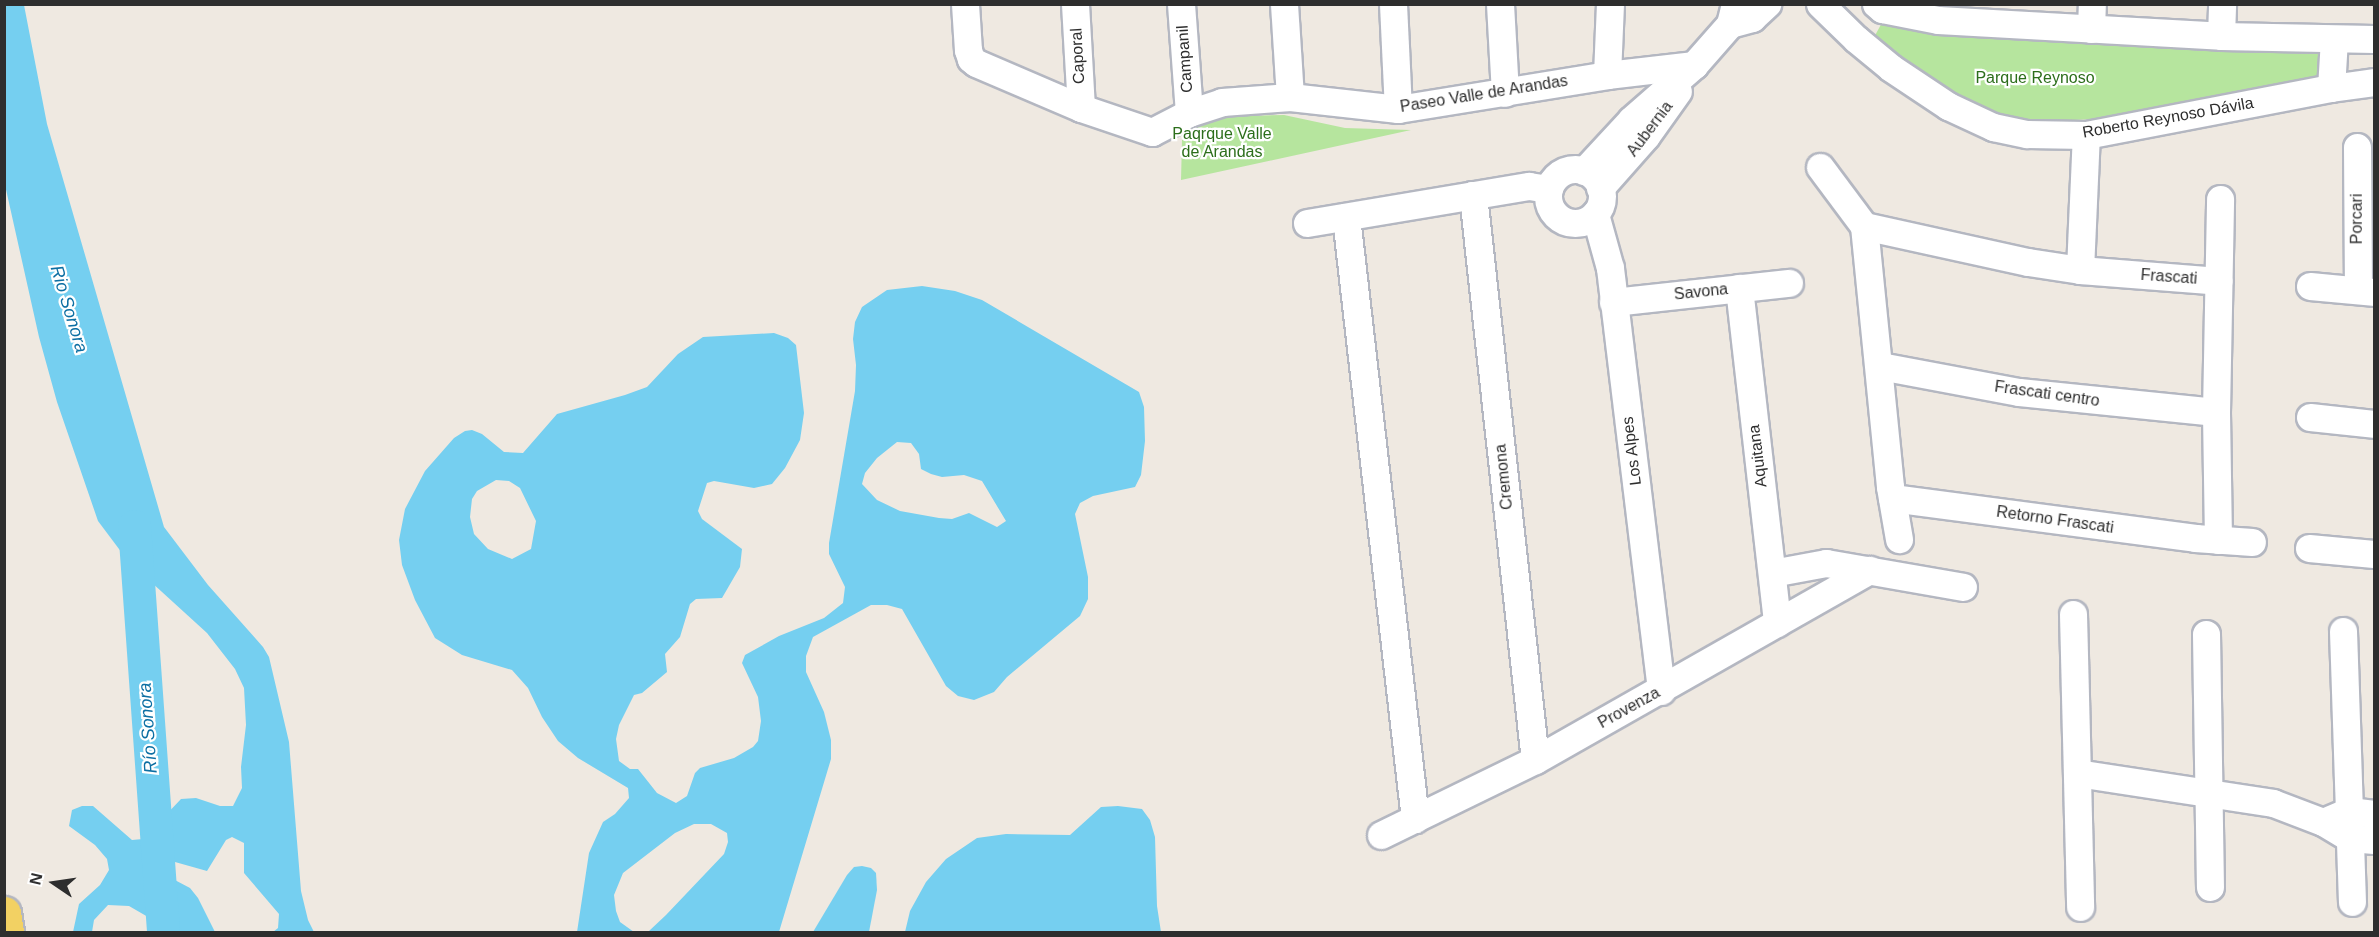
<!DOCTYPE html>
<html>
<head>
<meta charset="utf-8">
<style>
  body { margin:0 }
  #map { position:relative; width:2379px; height:937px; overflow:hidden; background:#efe9e1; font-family:Helvetica,sans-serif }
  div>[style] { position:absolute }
  .green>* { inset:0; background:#b6e59e }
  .water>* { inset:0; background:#75cff0 }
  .river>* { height:33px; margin:-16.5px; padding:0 16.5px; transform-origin:16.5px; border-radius:16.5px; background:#75cff0 }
  .roads { filter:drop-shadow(2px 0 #b4b7c1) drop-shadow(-2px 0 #b4b7c1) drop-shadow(0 2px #b4b7c1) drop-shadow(0 -2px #b4b7c1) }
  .minor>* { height:27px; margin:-13.5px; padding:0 13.5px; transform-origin:13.5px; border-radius:13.5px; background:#fff }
  .minor>.ring { margin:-13.5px; padding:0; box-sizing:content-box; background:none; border:27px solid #fff; border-radius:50% }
  .major>* { height:33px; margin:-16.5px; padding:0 16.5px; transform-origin:16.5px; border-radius:16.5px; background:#f2d163 }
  span { translate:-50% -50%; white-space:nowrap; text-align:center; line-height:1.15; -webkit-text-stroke:4.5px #fff; paint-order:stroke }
  .street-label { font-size:16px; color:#2e2e2e }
  .park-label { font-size:16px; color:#2c6e1b }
  .water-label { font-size:18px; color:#0d6fa3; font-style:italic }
  .frame { position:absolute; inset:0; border:6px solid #2e2e2e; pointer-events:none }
  .north { position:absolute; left:24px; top:853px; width:60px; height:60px; -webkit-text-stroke:4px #fff; paint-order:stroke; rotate:283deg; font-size:16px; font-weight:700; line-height:24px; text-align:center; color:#2e2e2e }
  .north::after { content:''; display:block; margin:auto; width:21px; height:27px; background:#2e2e2e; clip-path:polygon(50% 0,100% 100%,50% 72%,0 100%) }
</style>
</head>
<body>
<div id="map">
  <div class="green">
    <div style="clip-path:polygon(1884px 19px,2304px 42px,2324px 53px,2327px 77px,2095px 119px,2030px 122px,1975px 106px,1872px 41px)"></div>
    <div style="clip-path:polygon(1284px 115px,1345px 128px,1411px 130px,1181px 180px,1182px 140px,1207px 117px)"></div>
  </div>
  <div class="water">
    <div style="clip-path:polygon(4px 5px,24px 5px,47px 124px,164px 527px,208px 585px,263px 647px,269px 657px,289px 742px,301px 891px,308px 920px,314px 932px,273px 932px,278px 928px,279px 914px,244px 873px,244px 843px,232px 837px,226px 840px,207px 871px,175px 862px,169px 863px,168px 867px,171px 878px,190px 888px,198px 898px,215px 932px,174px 932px,129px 906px,108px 905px,94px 920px,92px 932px,73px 932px,79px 904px,100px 885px,109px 870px,107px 859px,95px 845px,69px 826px,72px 810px,82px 806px,93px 806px,132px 840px,143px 839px,181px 799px,196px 798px,220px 806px,233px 806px,242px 788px,241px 767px,246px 725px,244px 688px,235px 669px,207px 633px,128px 561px,98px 521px,57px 402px,39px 337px,5px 185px)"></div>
    <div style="clip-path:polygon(evenodd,922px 286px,955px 291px,982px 300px,1139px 392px,1144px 407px,1145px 441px,1141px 475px,1135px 487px,1093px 496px,1080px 503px,1075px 514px,1088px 577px,1088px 599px,1080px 616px,1007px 677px,994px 692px,974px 700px,958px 696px,946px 686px,902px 609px,887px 605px,871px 605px,813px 637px,806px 656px,806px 672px,824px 712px,831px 740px,831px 759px,779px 932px,644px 932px,649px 931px,666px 915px,724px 854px,728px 842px,727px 833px,711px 824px,694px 824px,675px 833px,623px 873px,614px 895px,616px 911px,620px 922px,634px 932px,577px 932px,589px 853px,603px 822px,615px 814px,629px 798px,628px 788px,578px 758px,558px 741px,542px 717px,528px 688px,512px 670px,462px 655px,435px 638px,415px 600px,402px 565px,399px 540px,405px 509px,425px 471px,454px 438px,465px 431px,472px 430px,482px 434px,504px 452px,523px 453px,557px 414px,625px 395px,647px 387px,678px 354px,703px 337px,774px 333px,788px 338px,796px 345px,804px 413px,800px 440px,785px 468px,772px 484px,754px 488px,714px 481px,707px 483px,698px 511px,702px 519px,742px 549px,740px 567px,722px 598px,696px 599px,690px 604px,680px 637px,665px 654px,667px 672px,642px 693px,634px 695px,619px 725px,616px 739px,619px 761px,630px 769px,638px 769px,657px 793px,676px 803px,687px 796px,695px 773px,700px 768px,734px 758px,753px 747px,758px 741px,761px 721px,758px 697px,742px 663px,745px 655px,779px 636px,824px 618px,843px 603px,845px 587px,829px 554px,829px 543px,855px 391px,856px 365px,853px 339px,855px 322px,862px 307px,887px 290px,922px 286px,897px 442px,911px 443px,919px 454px,921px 469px,931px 474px,942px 477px,964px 475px,982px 481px,1006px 521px,997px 527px,969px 513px,952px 519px,939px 518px,900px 511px,877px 500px,862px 484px,865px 473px,877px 458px,897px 442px,922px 286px,496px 480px,509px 481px,520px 488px,536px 521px,531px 549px,512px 559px,488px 549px,474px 534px,470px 517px,472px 499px,477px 491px,496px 480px)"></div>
    <div style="clip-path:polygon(1118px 806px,1142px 809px,1150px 820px,1155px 837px,1157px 906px,1161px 932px,905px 932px,910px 911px,926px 882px,946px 859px,977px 838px,1006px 834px,1070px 835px,1101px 807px)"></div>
    <div style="clip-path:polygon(862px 866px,871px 868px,876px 873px,877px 890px,869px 932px,813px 932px,847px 875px,854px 867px)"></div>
  </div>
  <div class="river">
    <div style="left:134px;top:526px;width:407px;rotate:85.9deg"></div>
  </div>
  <div class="roads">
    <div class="minor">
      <div style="left:965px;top:4px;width:46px;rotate:86.3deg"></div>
      <div style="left:968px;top:50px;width:9px;rotate:72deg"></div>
      <div style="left:971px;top:59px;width:6px;rotate:39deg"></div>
      <div style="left:976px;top:63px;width:114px;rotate:23.2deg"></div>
      <div style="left:1081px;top:108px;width:75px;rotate:18.7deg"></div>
      <div style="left:1152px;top:132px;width:42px;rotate:-27.2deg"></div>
      <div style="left:1189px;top:113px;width:35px;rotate:-18deg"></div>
      <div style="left:1222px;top:102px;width:68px;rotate:-4.2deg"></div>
      <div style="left:1290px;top:97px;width:109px;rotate:6.3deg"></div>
      <div style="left:1398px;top:109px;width:212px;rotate:-9.2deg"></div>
      <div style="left:1607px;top:75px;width:88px;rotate:-6.6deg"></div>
      <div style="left:1075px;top:4px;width:104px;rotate:86.7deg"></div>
      <div style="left:1181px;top:4px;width:109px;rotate:85.8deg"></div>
      <div style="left:1284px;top:4px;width:93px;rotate:86.3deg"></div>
      <div style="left:1393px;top:4px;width:105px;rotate:87.3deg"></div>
      <div style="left:1500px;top:4px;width:89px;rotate:86.8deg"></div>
      <div style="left:1820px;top:4px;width:50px;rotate:44.2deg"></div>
      <div style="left:1856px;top:39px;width:45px;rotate:39.6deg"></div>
      <div style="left:1891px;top:68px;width:69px;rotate:33.7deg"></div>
      <div style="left:1948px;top:106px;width:50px;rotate:25deg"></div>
      <div style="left:1993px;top:127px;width:35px;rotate:12deg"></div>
      <div style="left:2027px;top:134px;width:59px;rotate:1deg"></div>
      <div style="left:2086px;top:135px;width:249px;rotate:-10.9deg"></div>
      <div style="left:2331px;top:88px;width:43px;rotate:-7.9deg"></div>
      <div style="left:1876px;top:4px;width:8px;rotate:40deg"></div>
      <div style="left:1882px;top:9px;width:57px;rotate:11.1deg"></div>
      <div style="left:1938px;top:20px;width:283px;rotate:3.2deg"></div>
      <div style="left:2221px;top:36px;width:153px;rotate:1.1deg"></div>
      <div style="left:1730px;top:24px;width:23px;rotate:-15deg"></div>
      <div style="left:1752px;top:18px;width:21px;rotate:-43deg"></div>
      <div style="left:2091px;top:29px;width:25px;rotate:-88deg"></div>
      <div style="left:2221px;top:36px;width:32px;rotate:-88deg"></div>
      <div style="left:1607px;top:75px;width:71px;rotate:-87.6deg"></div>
      <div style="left:2331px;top:88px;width:49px;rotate:-86.5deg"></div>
      <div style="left:2357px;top:147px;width:143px;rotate:89.6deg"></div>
      <div style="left:1820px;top:167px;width:74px;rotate:53.3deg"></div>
      <div style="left:1864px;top:226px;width:262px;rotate:84.3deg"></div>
      <div style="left:1890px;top:487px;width:53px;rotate:80.2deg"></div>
      <div class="ring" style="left:1548px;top:169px;width:27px;height:27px"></div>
      <div style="left:1584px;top:171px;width:69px;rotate:-47.3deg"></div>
      <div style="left:1631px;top:120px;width:84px;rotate:-41.1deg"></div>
      <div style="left:1694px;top:65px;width:55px;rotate:-48.7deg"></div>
      <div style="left:1730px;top:24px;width:21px;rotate:-76deg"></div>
      <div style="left:1600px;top:188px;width:69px;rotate:-48.5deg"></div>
      <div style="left:1646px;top:136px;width:55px;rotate:-54.6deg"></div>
      <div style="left:1473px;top:195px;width:568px;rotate:83.74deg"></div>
      <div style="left:1595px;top:214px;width:56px;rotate:74.5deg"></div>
      <div style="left:1610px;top:268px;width:426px;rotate:83.1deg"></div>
      <div style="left:1346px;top:217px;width:606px;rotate:83.46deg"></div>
      <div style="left:1307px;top:223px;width:225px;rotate:-9.5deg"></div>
      <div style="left:1529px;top:186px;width:20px;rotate:9deg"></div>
      <div style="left:1864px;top:226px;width:168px;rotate:12.4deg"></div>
      <div style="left:2028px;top:262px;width:53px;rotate:8.7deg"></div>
      <div style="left:2080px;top:270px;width:139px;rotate:4.5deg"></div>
      <div style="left:2080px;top:270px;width:135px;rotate:-87.5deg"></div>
      <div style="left:2310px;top:286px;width:63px;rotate:5.4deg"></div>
      <div style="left:1739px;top:288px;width:337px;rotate:83.5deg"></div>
      <div style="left:1613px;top:302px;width:177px;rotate:-6.2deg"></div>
      <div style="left:1880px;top:366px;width:141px;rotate:10.6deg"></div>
      <div style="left:2019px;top:392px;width:198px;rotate:5.8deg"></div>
      <div style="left:2310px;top:417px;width:64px;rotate:6.2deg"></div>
      <div style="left:1892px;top:498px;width:306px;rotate:7.5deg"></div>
      <div style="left:2195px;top:538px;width:57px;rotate:4deg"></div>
      <div style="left:2218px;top:540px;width:128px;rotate:-90.9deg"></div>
      <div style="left:2216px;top:412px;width:213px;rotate:-88.9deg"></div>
      <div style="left:2309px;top:548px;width:65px;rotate:5.3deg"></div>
      <div style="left:1772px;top:573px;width:55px;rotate:-10.5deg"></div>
      <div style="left:1826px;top:563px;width:139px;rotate:9.9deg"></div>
      <div style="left:2073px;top:614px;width:293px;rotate:88.6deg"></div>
      <div style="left:2343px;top:631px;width:271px;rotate:88.1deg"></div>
      <div style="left:2206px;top:634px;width:253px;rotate:89.1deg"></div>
      <div style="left:2077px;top:773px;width:198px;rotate:8.7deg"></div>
      <div style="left:2273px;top:803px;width:53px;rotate:20.8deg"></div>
      <div style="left:2374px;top:814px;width:25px;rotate:-173deg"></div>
      <div style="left:2349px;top:811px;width:28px;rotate:157deg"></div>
      <div style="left:2323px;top:822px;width:31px;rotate:31deg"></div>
      <div style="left:2350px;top:838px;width:24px;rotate:5deg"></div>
      <div style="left:1381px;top:835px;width:171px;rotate:-26deg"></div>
      <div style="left:1535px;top:760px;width:385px;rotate:-29.6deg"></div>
    </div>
    <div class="major">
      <div style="left:4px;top:913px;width:19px;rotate:81deg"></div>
    </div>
  </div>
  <div class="street-label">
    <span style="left:1078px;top:56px;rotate:-93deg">Caporal</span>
    <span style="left:1185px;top:59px;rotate:-94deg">Campanil</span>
    <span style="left:1484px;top:94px;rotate:-9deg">Paseo Valle de Arandas</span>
    <span style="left:2168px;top:118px;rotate:-10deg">Roberto Reynoso Dávila</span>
    <span style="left:1650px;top:129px;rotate:-53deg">Aubernia</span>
    <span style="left:2357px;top:219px;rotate:-90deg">Porcari</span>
    <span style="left:2169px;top:277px;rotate:4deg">Frascati</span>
    <span style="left:1701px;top:292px;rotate:-6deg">Savona</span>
    <span style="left:2047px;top:394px;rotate:8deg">Frascati centro</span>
    <span style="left:1632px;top:451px;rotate:-97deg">Los Alpes</span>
    <span style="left:1758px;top:456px;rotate:-97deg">Aquitana</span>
    <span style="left:1504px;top:477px;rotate:-96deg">Cremona</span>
    <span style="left:2055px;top:520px;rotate:8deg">Retorno Frascati</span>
    <span style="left:1629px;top:708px;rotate:-29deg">Provenza</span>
  </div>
  <div class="park-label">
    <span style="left:2035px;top:78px">Parque Reynoso</span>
    <span style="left:1222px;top:143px">Paqrque Valle<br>de Arandas</span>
  </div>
  <div class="water-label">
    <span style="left:69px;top:309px;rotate:73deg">Rio Sonora</span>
    <span style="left:148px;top:728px;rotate:-94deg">Río Sonora</span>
  </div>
  <div class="frame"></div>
  <div class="north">N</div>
</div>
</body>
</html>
